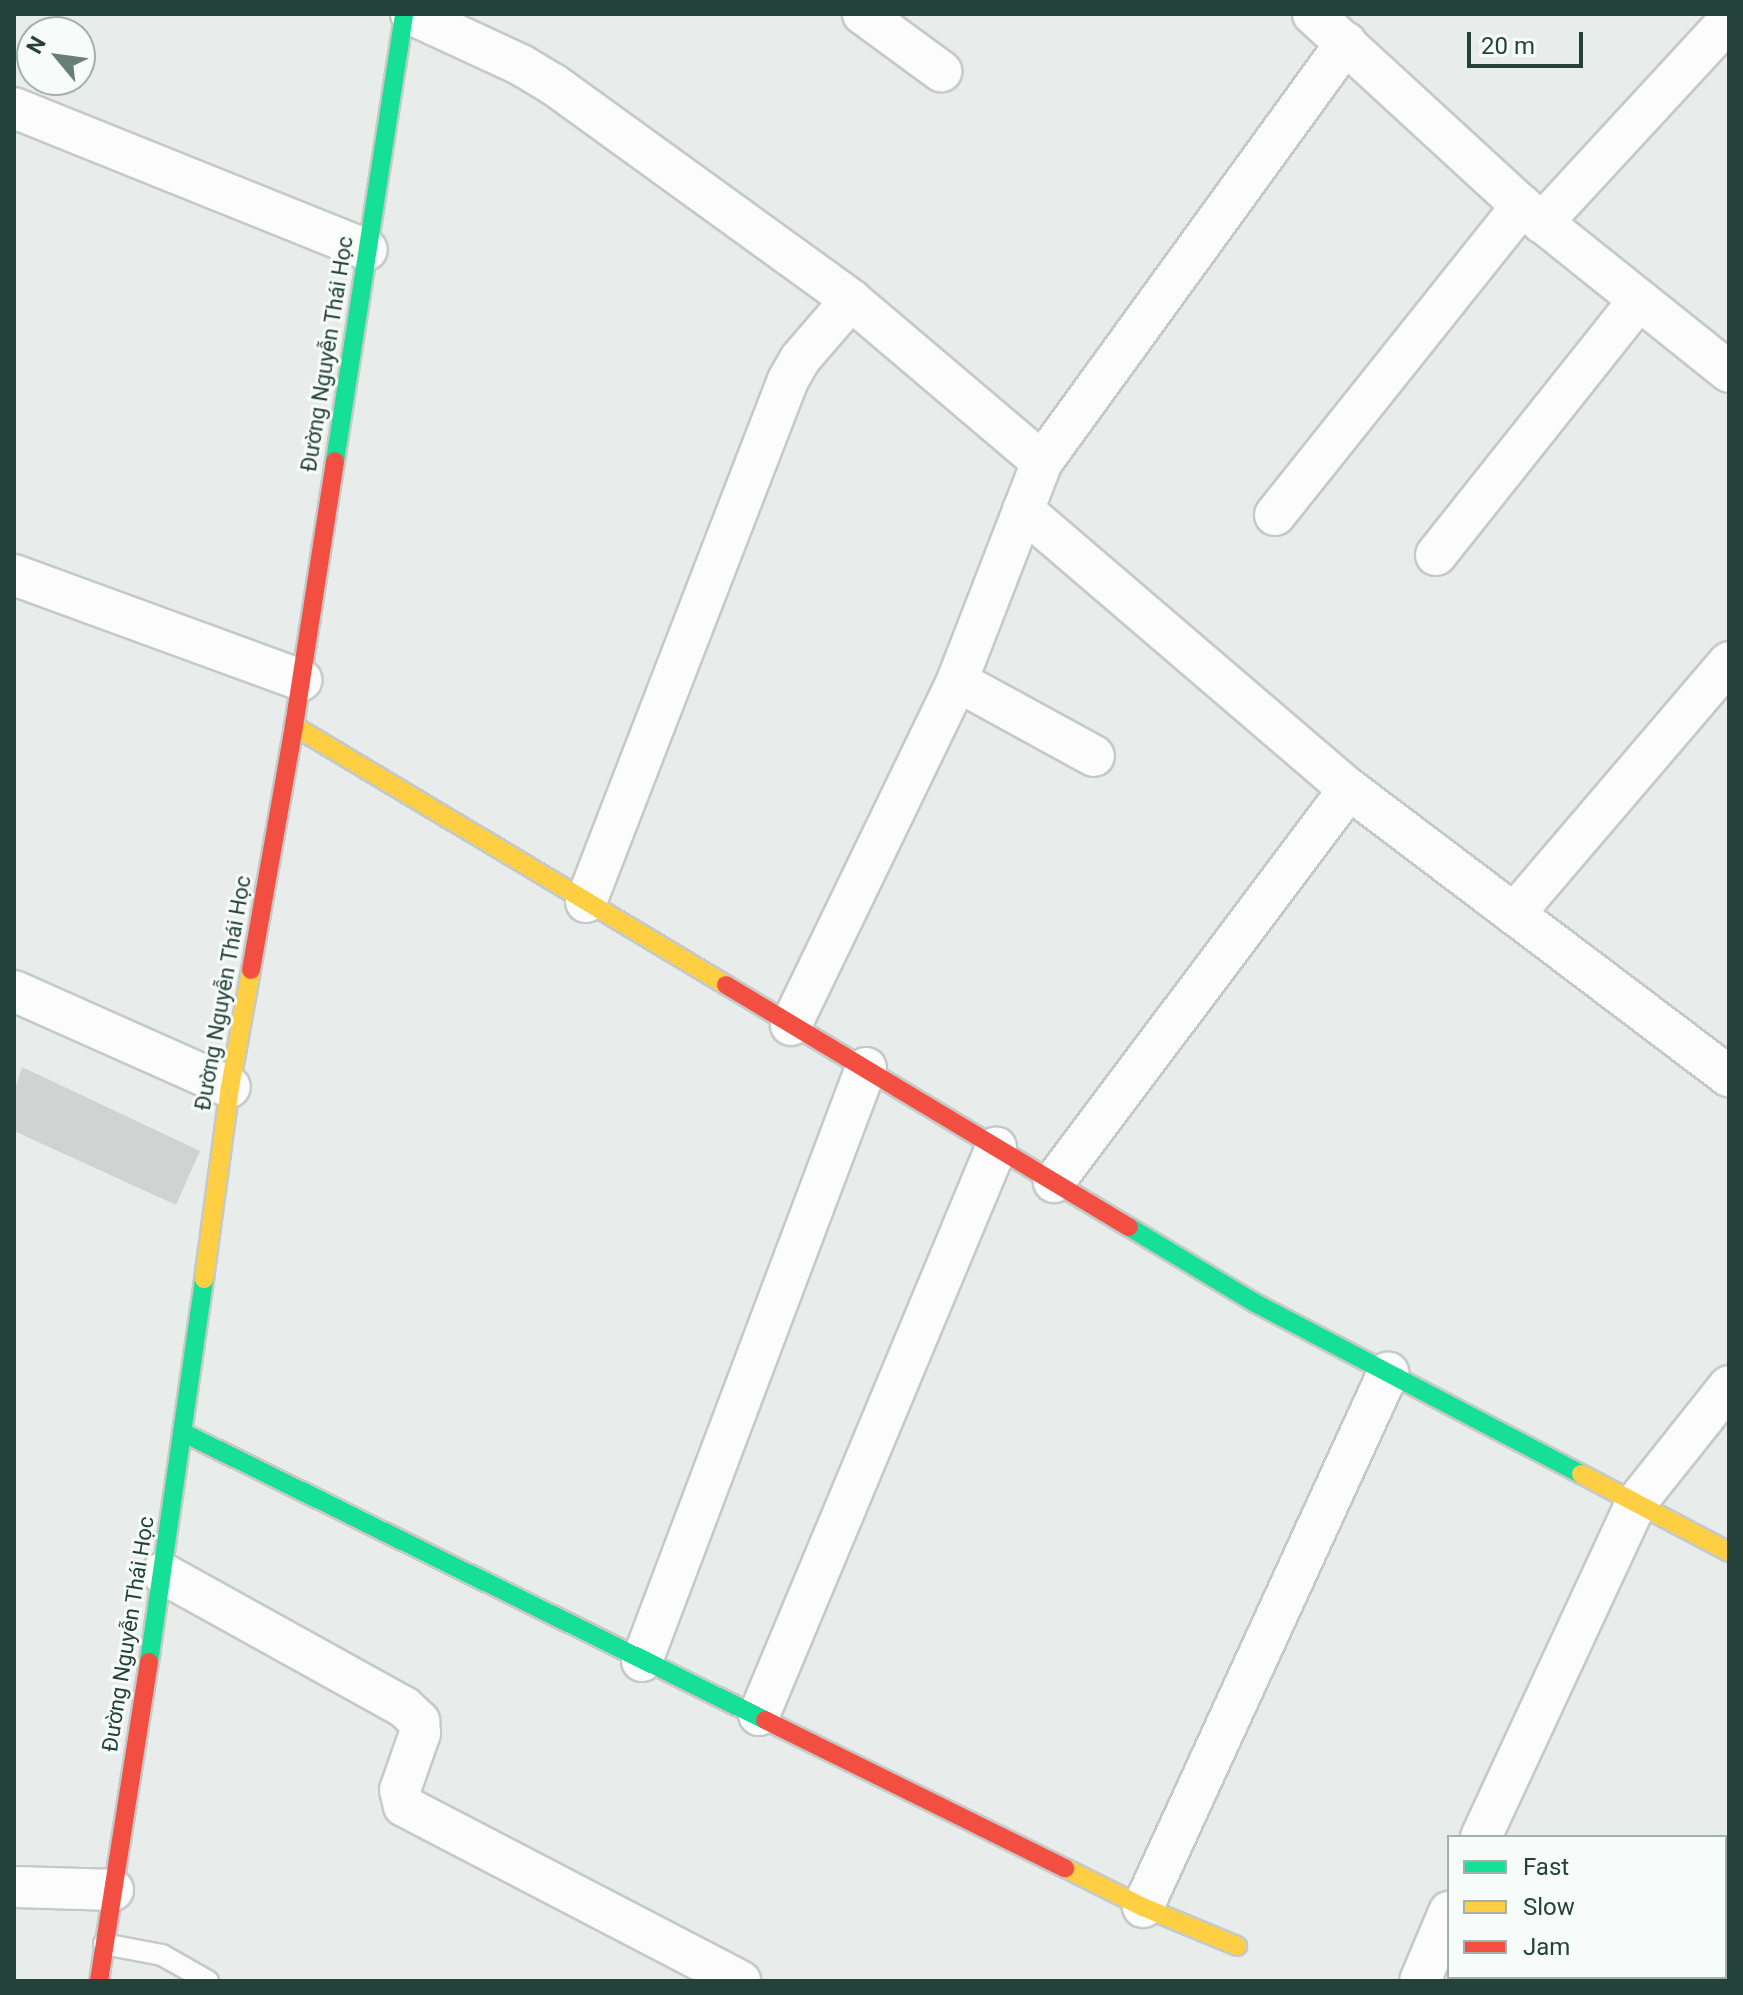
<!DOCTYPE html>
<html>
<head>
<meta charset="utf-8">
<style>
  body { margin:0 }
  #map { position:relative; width:1743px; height:1995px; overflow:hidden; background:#e8edeb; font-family:Roboto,sans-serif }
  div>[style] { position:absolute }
  .building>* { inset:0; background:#cfd4d2 }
  .roads { filter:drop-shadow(2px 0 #c5cac8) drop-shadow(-2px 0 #c5cac8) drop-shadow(0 2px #c5cac8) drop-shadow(0 -2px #c5cac8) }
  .lane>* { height:20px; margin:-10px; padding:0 10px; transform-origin:10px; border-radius:10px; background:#fcfcfc }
  .street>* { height:40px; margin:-20px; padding:0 20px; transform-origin:20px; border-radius:20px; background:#fcfcfc }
  .fast>* { height:18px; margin:-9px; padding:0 9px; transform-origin:9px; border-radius:9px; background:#16e098 }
  .slow>* { height:18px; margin:-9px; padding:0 9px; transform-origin:9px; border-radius:9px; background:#ffcf43 }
  .jam>* { height:18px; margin:-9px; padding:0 9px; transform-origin:9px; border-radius:9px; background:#f24e42 }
  span { translate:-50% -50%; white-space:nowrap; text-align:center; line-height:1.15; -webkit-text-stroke:6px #f7fbf9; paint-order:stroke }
  .street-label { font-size:22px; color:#24423a }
  .frame { position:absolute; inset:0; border:16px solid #24423a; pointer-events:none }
  .legend { position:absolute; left:1447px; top:1835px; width:280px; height:144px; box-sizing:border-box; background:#f7fbf9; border:2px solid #a3b1ad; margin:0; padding:10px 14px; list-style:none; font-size:24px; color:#24423a }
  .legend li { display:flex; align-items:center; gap:16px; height:40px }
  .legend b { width:40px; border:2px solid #a3b1ad }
  .north { position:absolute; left:16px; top:16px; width:80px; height:80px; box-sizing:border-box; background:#f7fbf9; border:2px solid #a3b1ad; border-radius:50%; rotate:299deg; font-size:22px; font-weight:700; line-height:32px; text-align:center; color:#24423a }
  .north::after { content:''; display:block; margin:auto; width:28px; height:36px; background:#697e78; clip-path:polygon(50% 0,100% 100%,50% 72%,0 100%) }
  .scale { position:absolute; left:1467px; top:32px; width:116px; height:36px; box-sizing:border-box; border:4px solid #24423a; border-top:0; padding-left:10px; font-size:24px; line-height:28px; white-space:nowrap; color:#24423a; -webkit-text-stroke:6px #f7fbf9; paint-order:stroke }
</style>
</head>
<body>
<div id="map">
  <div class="building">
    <div style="clip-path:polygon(22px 1067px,200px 1151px,176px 1205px,14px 1131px,14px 1092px)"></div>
  </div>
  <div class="roads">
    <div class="lane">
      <div style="left:104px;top:1944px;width:59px;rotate:10.7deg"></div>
      <div style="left:162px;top:1955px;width:53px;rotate:29.5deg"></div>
    </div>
    <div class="street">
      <div style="left:411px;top:14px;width:121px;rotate:24.9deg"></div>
      <div style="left:521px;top:65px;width:37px;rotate:31deg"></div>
      <div style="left:553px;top:84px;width:368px;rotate:35.9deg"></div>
      <div style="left:863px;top:14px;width:97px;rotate:36.2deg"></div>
      <div style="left:1313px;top:14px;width:284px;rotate:42.6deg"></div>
      <div style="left:1522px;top:206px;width:265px;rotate:38.7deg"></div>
      <div style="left:14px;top:108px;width:380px;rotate:21.9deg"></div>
      <div style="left:1542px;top:223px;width:276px;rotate:-47.3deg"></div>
      <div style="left:1023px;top:510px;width:429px;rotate:40.6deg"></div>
      <div style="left:1275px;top:515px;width:396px;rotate:-51.4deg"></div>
      <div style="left:1436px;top:555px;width:326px;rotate:-51.5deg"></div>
      <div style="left:14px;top:575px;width:306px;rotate:20.1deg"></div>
      <div style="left:957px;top:681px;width:156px;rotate:28.7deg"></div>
      <div style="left:586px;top:902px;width:560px;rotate:-68.84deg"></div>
      <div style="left:788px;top:380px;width:24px;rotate:-60deg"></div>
      <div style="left:800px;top:359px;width:78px;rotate:-49.2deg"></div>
      <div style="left:851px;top:300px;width:250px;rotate:40.3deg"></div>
      <div style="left:1514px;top:914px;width:331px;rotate:-49.5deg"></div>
      <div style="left:14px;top:991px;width:236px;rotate:24deg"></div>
      <div style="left:791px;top:1025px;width:382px;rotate:-64.2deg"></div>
      <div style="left:957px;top:681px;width:235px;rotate:-68.8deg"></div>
      <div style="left:1042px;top:462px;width:518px;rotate:-54.04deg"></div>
      <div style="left:1054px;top:1182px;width:491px;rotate:-53.1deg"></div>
      <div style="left:1349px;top:789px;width:476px;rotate:37.1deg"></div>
      <div style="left:162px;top:1573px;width:277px;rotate:29deg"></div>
      <div style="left:404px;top:1707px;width:21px;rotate:43deg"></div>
      <div style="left:419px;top:1721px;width:12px;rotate:85deg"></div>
      <div style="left:420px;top:1733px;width:60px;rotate:109.3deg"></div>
      <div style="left:400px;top:1790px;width:16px;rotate:76deg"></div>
      <div style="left:404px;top:1806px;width:379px;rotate:27.5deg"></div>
      <div style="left:642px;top:1661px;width:634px;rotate:-69.31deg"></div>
      <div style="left:759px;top:1715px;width:615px;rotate:-67.32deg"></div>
      <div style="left:1481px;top:1837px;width:368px;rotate:-65.1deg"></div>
      <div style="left:1636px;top:1503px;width:149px;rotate:-51.5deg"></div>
      <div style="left:14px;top:1887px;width:99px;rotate:1.7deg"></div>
      <div style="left:1143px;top:1907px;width:588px;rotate:-65.35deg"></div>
      <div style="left:1420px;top:1981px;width:75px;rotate:-67.2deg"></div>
    </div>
    <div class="fast">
      <div style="left:335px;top:461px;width:452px;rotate:-81.2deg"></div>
      <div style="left:1129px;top:1227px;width:147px;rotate:31.1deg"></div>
      <div style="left:1255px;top:1303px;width:368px;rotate:27.7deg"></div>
      <div style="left:184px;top:1433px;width:648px;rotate:26.29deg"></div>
      <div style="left:149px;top:1662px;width:387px;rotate:-81.8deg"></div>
    </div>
    <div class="slow">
      <div style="left:294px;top:726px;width:504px;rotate:30.94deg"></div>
      <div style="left:204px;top:1279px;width:194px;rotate:-82.3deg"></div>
      <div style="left:230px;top:1087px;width:119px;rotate:-79.8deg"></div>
      <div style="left:1581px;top:1474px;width:167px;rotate:27.8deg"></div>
      <div style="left:1065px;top:1868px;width:87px;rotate:26.6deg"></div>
      <div style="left:1143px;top:1907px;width:102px;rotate:22.5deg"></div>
    </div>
    <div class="jam">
      <div style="left:251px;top:970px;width:248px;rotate:-80deg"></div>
      <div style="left:294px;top:726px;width:268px;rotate:-81.2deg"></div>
      <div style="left:726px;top:985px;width:470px;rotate:31deg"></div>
      <div style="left:765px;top:1720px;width:335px;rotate:26.3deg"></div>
      <div style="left:99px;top:1981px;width:323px;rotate:-81.1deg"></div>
    </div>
  </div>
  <div class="street-label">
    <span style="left:327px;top:354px;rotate:-81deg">Đường Nguyễn Thái Học</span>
    <span style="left:223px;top:993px;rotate:-80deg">Đường Nguyễn Thái Học</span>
    <span style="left:128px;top:1634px;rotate:-81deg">Đường Nguyễn Thái Học</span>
  </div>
  <div class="frame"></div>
  <ul class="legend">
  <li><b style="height:10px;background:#16e098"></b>Fast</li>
  <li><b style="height:10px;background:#ffcf43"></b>Slow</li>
  <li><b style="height:10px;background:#f24e42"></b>Jam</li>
  </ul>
  <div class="north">N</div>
  <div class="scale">20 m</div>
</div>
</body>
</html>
